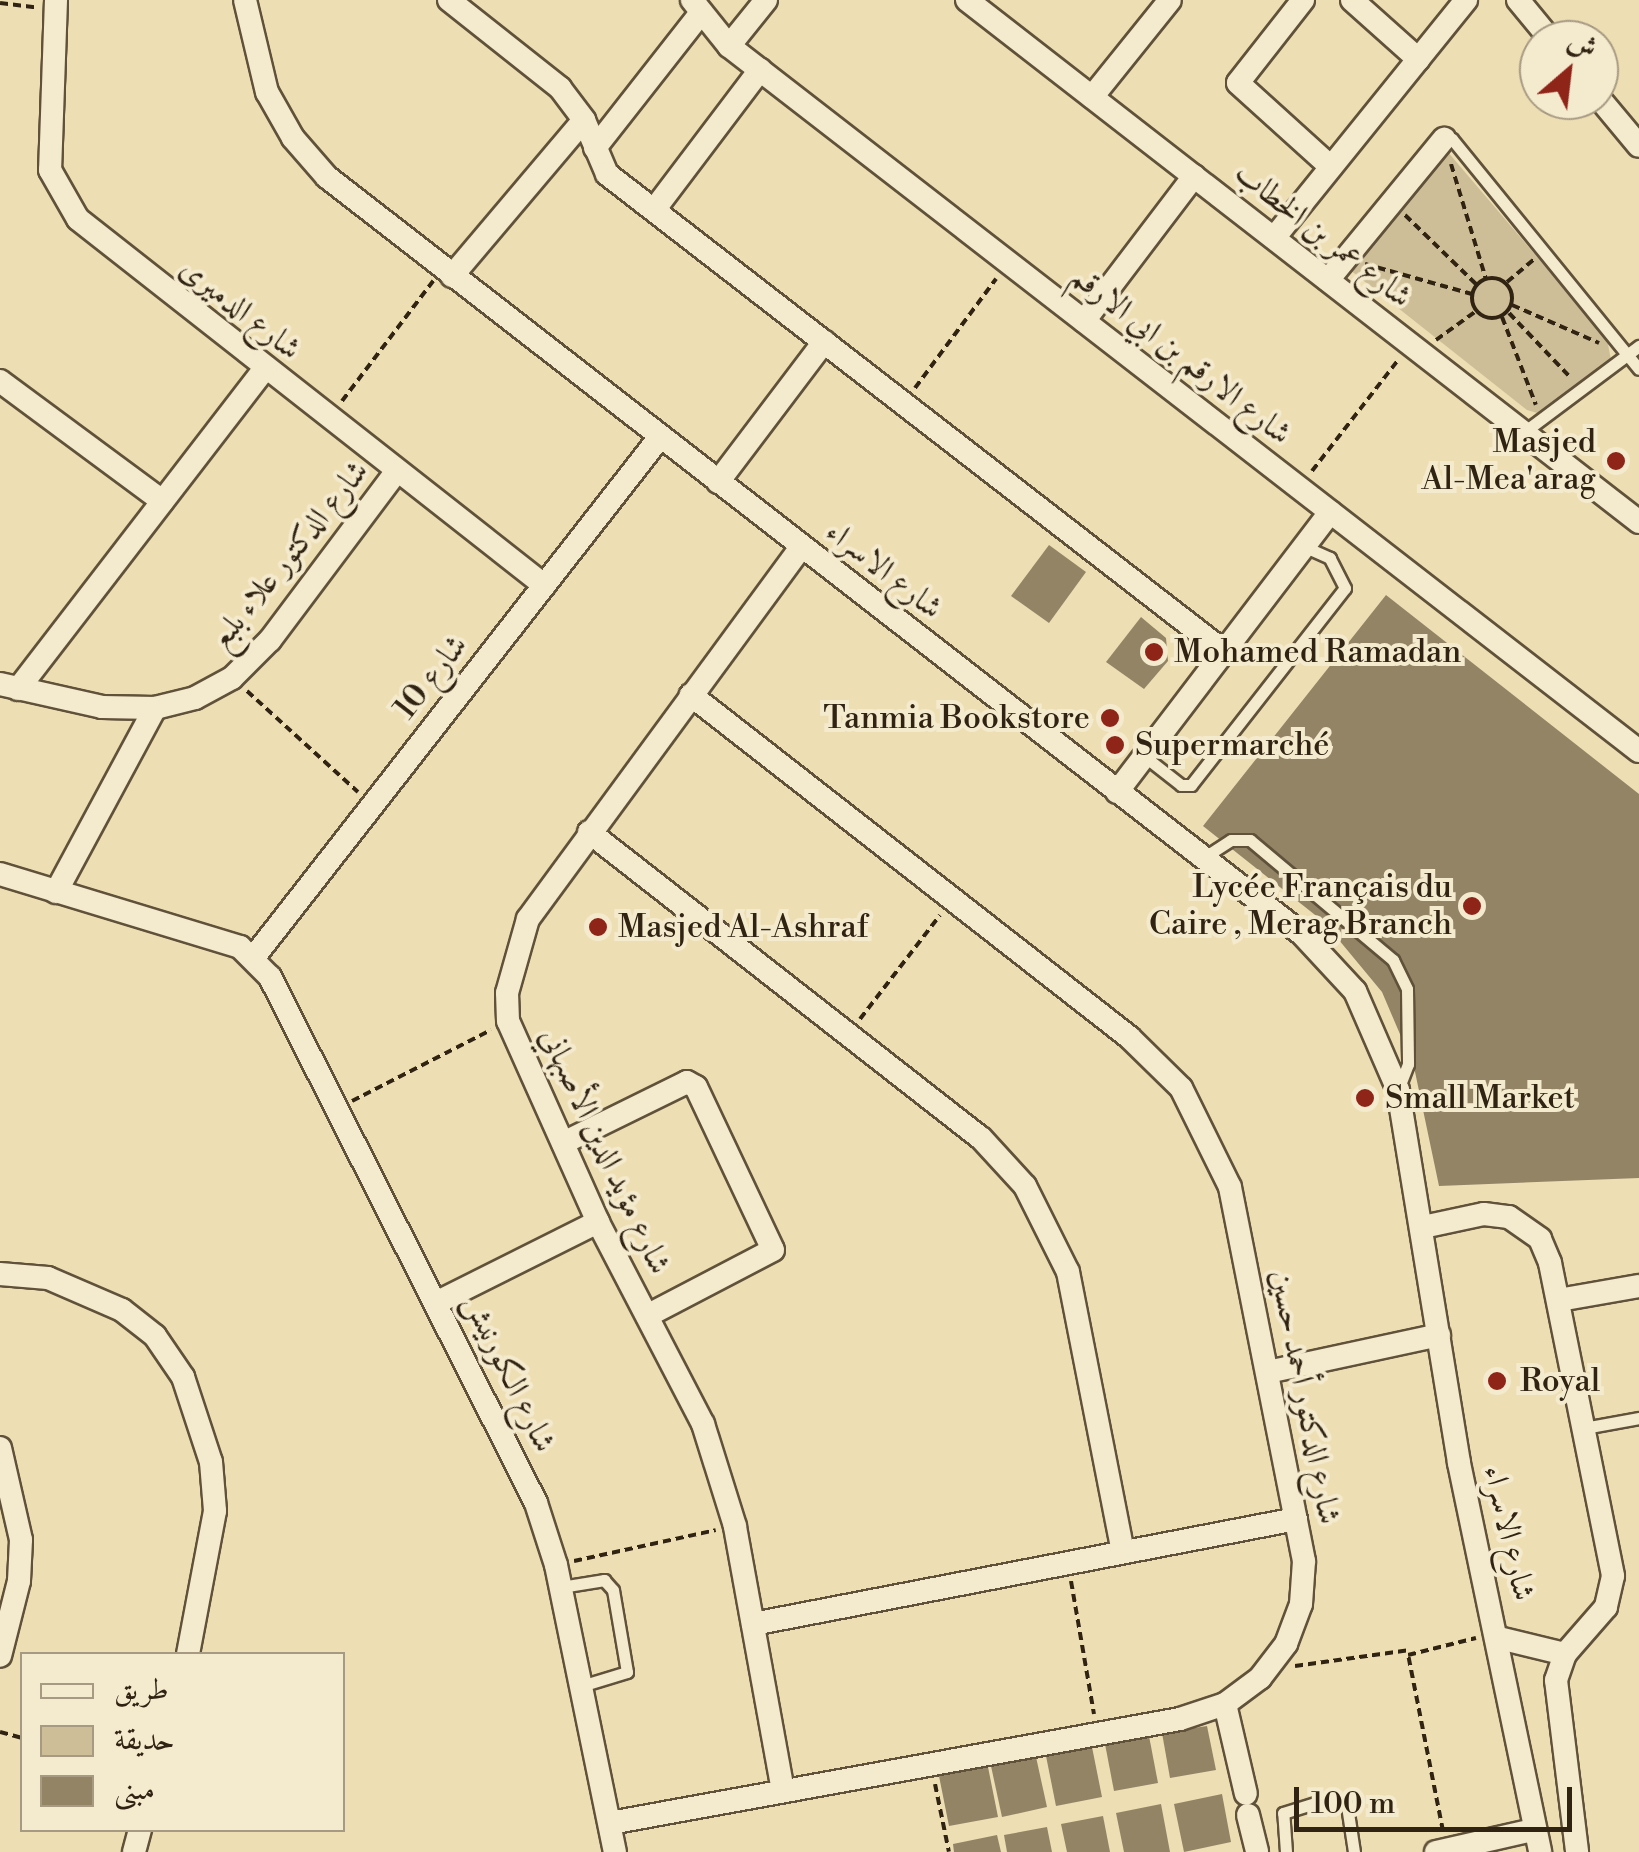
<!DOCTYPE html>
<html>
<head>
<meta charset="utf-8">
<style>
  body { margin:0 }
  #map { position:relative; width:1639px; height:1852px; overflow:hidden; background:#eedeb3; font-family:"Libre Bodoni",Amiri,serif }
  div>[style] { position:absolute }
  .green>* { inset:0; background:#cebe98 }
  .building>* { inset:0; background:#938466 }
  .path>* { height:4px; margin-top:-2px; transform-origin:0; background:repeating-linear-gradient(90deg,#302312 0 8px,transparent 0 13px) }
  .path>.ring { margin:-2px; padding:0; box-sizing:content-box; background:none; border:4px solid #302312; border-radius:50% }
  .roads { filter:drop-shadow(2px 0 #60523a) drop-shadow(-2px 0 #60523a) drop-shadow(0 2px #60523a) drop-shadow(0 -2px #60523a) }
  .lane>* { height:11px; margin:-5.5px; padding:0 5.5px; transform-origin:5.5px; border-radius:5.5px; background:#f4eace }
  .street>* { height:22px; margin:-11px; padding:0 11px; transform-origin:11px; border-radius:11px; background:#f4eace }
  .dots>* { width:28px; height:28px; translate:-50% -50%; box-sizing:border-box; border:5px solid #f4eace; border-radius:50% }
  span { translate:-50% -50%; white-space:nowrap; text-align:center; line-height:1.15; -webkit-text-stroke:8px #f4eace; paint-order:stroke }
  .street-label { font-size:32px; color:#302312 }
  .poi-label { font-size:32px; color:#302312 }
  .right { translate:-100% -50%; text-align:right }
  .left { translate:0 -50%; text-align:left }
  .legend { position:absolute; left:20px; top:1652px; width:325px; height:180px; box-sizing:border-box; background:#f4eace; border:2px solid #a69a83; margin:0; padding:12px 18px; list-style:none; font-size:30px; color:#302312 }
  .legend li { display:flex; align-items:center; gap:20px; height:50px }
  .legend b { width:50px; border:2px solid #a69a83 }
  .north { position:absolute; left:1519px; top:20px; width:100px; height:100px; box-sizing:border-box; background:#f4eace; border:2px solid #a69a83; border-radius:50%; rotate:28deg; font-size:28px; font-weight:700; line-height:40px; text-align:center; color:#302312 }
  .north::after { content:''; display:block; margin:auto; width:35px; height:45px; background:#8f2418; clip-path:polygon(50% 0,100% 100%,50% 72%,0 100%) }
  .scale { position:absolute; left:1294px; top:1787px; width:278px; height:45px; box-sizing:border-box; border:5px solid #302312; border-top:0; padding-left:12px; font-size:30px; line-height:35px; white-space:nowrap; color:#302312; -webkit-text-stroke:8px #f4eace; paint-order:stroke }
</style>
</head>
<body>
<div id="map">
  <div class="green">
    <div style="clip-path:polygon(1441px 144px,1607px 339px,1611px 360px,1544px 415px,1527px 410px,1345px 266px)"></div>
  </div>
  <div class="building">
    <div style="clip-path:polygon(1049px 545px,1086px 572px,1049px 623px,1011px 596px)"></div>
    <div style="clip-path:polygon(1386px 595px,1639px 794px,1639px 1178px,1439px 1186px,1414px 1067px,1382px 992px,1324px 922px,1203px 826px)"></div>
    <div style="clip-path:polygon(1141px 617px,1166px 638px,1168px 661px,1144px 689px,1106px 662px)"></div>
    <div style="clip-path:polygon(1207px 1726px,1216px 1770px,1170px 1778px,1162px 1733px)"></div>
    <div style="clip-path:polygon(1149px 1736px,1158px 1783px,1114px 1791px,1105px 1744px)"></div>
    <div style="clip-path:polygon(1092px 1747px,1102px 1797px,1056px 1806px,1046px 1756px)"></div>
    <div style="clip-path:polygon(1036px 1757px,1047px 1807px,1002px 1817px,991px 1766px)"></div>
    <div style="clip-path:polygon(988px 1767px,998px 1817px,949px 1826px,939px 1776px)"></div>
    <div style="clip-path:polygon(1222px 1794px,1231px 1842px,1184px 1852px,1174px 1804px)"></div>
    <div style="clip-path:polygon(1161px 1804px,1170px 1852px,1124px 1852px,1116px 1813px)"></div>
    <div style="clip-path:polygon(1103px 1816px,1110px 1852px,1067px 1852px,1061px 1824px)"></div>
    <div style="clip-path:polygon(1047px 1827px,1052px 1852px,1007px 1852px,1004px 1835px)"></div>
    <div style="clip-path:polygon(997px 1835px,1001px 1852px,954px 1852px,953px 1844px)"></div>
  </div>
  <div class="path">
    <div style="left:0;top:3px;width:35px;rotate:7deg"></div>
    <div style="left:1451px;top:164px;width:120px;rotate:73.1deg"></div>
    <div style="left:1405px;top:215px;width:100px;rotate:44.2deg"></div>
    <div style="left:1365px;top:264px;width:111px;rotate:15.7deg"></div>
    <div class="ring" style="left:1472px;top:278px;width:36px;height:36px"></div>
    <div style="left:1507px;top:282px;width:35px;rotate:-40deg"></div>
    <div style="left:1512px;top:305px;width:95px;rotate:23.6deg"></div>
    <div style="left:1509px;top:313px;width:90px;rotate:46.4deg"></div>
    <div style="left:1502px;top:317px;width:94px;rotate:68.9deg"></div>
    <div style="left:1436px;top:340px;width:49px;rotate:-35.9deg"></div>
    <div style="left:915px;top:388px;width:136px;rotate:-53.4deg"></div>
    <div style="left:342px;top:401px;width:151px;rotate:-52.8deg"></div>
    <div style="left:1312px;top:471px;width:140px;rotate:-52.2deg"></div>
    <div style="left:247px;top:691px;width:150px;rotate:42.3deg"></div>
    <div style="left:860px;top:1019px;width:131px;rotate:-52.4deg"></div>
    <div style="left:352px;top:1101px;width:156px;rotate:-27.1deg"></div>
    <div style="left:574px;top:1561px;width:145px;rotate:-12.3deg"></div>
    <div style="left:1071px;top:1581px;width:135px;rotate:80.2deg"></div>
    <div style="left:1295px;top:1666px;width:116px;rotate:-7.9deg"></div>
    <div style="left:0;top:1732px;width:23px;rotate:15deg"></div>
    <div style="left:935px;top:1784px;width:69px;rotate:78.4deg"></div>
    <div style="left:1443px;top:1831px;width:179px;rotate:-101.2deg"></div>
    <div style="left:1408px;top:1655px;width:70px;rotate:-14deg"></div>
  </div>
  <div class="roads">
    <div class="lane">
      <div style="left:1444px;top:139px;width:8px"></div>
      <div style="left:1452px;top:139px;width:296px;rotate:50.9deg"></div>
      <div style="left:1524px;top:432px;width:144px;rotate:-36.8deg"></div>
      <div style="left:1144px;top:756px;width:47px;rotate:38.1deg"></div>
      <div style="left:1181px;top:785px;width:10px"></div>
      <div style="left:1191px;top:785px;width:250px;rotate:-52deg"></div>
      <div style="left:1345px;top:588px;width:34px;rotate:-117deg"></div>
      <div style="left:1330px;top:558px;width:27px;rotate:-156deg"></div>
      <div style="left:1203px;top:858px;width:33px;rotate:-33deg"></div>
      <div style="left:1231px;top:840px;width:19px"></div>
      <div style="left:1250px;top:840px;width:187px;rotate:40deg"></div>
      <div style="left:1393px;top:960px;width:32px;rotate:64deg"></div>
      <div style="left:1407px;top:989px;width:75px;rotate:89.2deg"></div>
      <div style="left:1408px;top:1064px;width:28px;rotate:111deg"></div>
      <div style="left:1584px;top:1428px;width:56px;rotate:-10.3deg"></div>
      <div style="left:561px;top:1587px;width:44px;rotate:-9.2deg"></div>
      <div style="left:604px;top:1580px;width:13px;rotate:48deg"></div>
      <div style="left:613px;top:1590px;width:83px;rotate:80.3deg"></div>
      <div style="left:627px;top:1672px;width:48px;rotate:163.1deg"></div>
      <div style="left:1286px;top:1852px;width:39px;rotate:-94deg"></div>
      <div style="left:1283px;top:1813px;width:53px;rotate:-17.4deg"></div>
      <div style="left:1334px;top:1797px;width:16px;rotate:35deg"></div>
      <div style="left:1347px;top:1806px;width:47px;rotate:81.3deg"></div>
    </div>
    <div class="street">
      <div style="left:56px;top:0;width:170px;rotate:92deg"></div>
      <div style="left:50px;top:170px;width:56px;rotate:60.3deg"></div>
      <div style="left:78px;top:219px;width:593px;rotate:38.15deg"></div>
      <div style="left:245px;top:0;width:95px;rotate:76.6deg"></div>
      <div style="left:267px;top:92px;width:53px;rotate:60.5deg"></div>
      <div style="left:293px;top:138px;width:52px;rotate:48.9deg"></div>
      <div style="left:327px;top:177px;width:1234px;rotate:37.83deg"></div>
      <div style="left:1302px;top:934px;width:78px;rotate:47.1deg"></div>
      <div style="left:1355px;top:991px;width:108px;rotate:66.5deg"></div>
      <div style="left:1398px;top:1090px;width:378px;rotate:80.7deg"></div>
      <div style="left:1459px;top:1463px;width:397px;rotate:78.2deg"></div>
      <div style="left:449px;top:0;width:142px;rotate:38.4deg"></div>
      <div style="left:560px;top:88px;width:40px;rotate:53deg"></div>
      <div style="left:584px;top:120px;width:59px;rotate:66.9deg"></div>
      <div style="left:607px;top:174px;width:778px;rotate:37.74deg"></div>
      <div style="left:692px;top:0;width:59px;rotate:51.2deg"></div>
      <div style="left:729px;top:46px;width:1151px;rotate:37.77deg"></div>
      <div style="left:967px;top:0;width:851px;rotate:37.84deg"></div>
      <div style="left:1303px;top:0;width:105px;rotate:128.1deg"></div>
      <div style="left:1238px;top:83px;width:125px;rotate:42.1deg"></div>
      <div style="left:1352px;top:0;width:89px;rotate:41.8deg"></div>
      <div style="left:1518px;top:0;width:52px;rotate:50.5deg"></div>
      <div style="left:729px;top:46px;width:59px;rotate:-51.2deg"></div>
      <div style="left:1092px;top:97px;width:124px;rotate:-51.2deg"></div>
      <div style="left:1599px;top:98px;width:62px;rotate:50.2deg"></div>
      <div style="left:595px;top:148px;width:172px;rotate:-51.9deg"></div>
      <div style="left:654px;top:210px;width:176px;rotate:-52.9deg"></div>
      <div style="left:1274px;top:238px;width:306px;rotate:-51.1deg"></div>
      <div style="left:452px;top:276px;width:204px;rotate:-49.8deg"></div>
      <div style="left:1328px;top:280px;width:183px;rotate:-50.6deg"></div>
      <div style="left:1084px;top:321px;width:182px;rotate:-52.8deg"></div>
      <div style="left:0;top:381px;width:202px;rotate:36.5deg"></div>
      <div style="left:718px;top:482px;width:176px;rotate:-52.9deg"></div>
      <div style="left:0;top:684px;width:105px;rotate:12.7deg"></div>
      <div style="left:102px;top:707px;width:53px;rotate:1.1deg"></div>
      <div style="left:155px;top:708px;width:41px;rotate:-14deg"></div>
      <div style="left:195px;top:698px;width:42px;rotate:-28.4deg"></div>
      <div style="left:232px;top:678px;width:54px;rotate:-45deg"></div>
      <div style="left:270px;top:640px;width:211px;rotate:-53.1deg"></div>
      <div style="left:18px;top:689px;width:404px;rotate:-52.4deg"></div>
      <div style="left:1117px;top:792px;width:352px;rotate:-52.7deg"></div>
      <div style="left:589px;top:832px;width:497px;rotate:38deg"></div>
      <div style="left:981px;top:1138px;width:65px;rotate:47.5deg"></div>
      <div style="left:1025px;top:1186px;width:96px;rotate:63.4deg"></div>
      <div style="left:1068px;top:1272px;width:285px;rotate:78.9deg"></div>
      <div style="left:0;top:874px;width:251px;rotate:16.9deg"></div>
      <div style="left:240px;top:947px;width:42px;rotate:45deg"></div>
      <div style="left:270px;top:977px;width:589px;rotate:63.17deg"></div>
      <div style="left:536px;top:1503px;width:65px;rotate:72.1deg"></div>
      <div style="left:556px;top:1565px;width:293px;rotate:78.4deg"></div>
      <div style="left:56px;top:892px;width:209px;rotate:-61.7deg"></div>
      <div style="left:254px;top:957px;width:660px;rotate:-52.02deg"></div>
      <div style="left:563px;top:1143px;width:138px;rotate:-26.2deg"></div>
      <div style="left:687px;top:1082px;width:10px;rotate:29deg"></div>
      <div style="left:696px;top:1087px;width:180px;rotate:64.7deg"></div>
      <div style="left:773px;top:1250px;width:142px;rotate:152.4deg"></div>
      <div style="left:1423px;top:1227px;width:62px;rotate:-12deg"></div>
      <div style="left:1484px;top:1214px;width:25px;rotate:7deg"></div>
      <div style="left:1509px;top:1217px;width:38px;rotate:35deg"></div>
      <div style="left:1540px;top:1239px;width:26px;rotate:67deg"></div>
      <div style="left:1550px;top:1263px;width:319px;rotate:78.6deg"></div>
      <div style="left:1613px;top:1576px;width:32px;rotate:103deg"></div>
      <div style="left:1606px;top:1607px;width:62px;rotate:131.1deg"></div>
      <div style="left:1565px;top:1654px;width:28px;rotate:109deg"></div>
      <div style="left:1556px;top:1680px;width:173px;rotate:83deg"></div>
      <div style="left:0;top:1274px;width:48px;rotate:4.8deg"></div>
      <div style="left:48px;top:1278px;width:81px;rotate:23.4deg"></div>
      <div style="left:122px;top:1310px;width:42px;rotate:38.2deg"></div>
      <div style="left:155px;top:1336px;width:50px;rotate:55.7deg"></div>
      <div style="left:183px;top:1377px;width:89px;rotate:71.8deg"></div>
      <div style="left:211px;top:1462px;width:49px;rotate:85.3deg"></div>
      <div style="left:215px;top:1511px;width:146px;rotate:100.7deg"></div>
      <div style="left:1559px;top:1300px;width:81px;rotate:-9.9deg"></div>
      <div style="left:438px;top:1302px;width:179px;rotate:-26.6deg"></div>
      <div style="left:1268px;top:1372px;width:175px;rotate:-12.2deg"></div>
      <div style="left:0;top:1448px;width:94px;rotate:77.1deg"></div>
      <div style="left:21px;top:1540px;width:41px;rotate:92.8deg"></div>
      <div style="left:19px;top:1581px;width:77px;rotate:104.2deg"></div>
      <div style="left:753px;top:1624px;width:553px;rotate:-10.94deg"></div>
      <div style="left:1499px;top:1638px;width:68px;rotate:13.6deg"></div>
      <div style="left:1225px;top:1704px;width:92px;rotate:76.9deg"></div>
      <div style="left:783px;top:1791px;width:269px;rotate:-100.3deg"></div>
      <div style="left:735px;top:1526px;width:107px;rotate:-107.4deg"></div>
      <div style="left:703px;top:1424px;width:228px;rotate:-117.5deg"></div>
      <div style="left:598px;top:1222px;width:220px;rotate:-114.1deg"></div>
      <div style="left:508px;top:1021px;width:28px;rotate:-92deg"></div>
      <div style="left:507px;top:993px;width:77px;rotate:-74.2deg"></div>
      <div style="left:528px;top:919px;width:461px;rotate:-53.7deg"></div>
      <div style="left:1248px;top:1815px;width:38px;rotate:76deg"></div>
      <div style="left:610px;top:1823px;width:579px;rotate:-10.34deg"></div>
      <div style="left:1180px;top:1719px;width:47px;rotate:-18.4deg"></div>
      <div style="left:1225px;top:1704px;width:44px;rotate:-36.6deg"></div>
      <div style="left:1260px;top:1678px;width:43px;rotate:-52.6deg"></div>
      <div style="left:1286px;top:1644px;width:43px;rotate:-69.4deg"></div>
      <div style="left:1301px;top:1604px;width:43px;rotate:-86deg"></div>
      <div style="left:1304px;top:1561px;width:381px;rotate:-101.2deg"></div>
      <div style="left:1230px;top:1187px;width:110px;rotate:-116.3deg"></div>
      <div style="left:1181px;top:1088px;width:73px;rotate:-135.6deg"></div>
      <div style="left:1129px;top:1037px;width:556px;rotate:-142.02deg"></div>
      <div style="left:134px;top:1852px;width:23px;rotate:-75deg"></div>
      <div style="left:1436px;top:1852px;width:99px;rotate:-12.8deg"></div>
    </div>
  </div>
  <div class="dots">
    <div style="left:1616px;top:461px;background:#8f2418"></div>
    <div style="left:1154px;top:652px;background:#8f2418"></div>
    <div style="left:1110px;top:718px;background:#8f2418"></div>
    <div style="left:1115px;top:745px;background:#8f2418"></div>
    <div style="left:1472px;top:906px;background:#8f2418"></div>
    <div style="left:598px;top:927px;background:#8f2418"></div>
    <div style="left:1365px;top:1098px;background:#8f2418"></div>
    <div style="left:1497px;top:1381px;background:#8f2418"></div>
  </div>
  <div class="street-label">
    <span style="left:1323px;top:235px;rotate:38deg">شارع عمر بن الخطاب</span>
    <span style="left:240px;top:309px;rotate:38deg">شارع الدميرى</span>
    <span style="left:1181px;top:355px;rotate:38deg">شارع الارقم بن ابي الارقم</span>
    <span style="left:289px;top:555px;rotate:-51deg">شارع الدكتور علاء بلبع</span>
    <span style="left:884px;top:570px;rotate:38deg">شارع الاسراء</span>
    <span style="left:431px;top:677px;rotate:-52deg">شارع 10</span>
    <span style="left:605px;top:1151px;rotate:65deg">شارع مؤيد الدين الأصبهاني</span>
    <span style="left:509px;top:1373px;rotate:64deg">شارع الكورنيش</span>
    <span style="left:1305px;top:1397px;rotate:79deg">شارع الدكتور أحمد حسين</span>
    <span style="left:1509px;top:1533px;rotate:77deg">شارع الاسراء</span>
  </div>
  <div class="poi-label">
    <span class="right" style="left:1596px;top:461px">Masjed<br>Al-Mea'arag</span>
    <span class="left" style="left:1174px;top:652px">Mohamed Ramadan</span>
    <span class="right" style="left:1090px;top:718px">Tanmia Bookstore</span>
    <span class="left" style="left:1135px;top:745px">Supermarché</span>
    <span class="right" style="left:1452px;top:906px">Lycée Français du<br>Caire , Merag Branch</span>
    <span class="left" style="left:618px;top:927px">Masjed Al-Ashraf</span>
    <span class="left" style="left:1385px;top:1098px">Small Market</span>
    <span class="left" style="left:1520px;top:1381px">Royal</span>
  </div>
  <ul class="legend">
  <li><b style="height:12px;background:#f4eace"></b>طريق</li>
  <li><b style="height:28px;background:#cebe98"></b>حديقة</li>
  <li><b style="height:28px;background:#938466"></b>مبنى</li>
  </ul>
  <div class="north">ش</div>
  <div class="scale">100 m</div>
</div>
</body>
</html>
